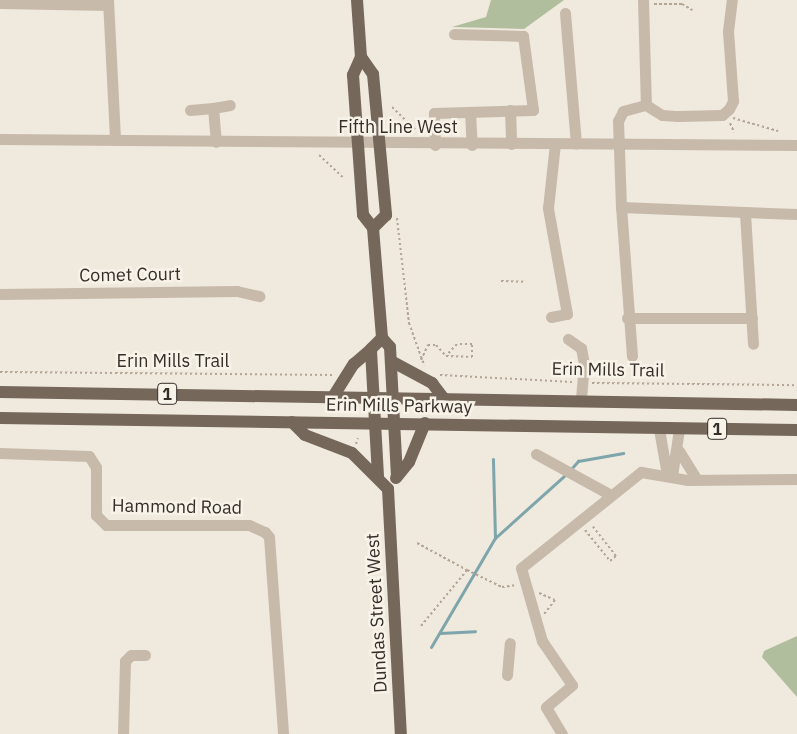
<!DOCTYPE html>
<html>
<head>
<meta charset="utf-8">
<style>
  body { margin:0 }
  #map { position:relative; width:797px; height:734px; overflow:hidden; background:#f0e9dd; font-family:"IBM Plex Sans",sans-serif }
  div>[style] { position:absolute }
  .green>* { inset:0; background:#b0be9e }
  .stream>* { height:3px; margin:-1.5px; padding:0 1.5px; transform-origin:1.5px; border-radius:1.5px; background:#7ea5ab }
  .path>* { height:2px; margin-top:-1px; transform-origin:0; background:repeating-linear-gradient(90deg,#b3a494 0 2.5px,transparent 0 5px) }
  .minor>* { height:11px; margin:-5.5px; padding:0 5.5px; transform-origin:5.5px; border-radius:5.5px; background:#c7baaa }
  .major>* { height:12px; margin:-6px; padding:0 6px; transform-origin:6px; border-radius:6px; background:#76675b }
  span { translate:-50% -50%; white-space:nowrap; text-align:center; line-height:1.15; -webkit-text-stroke:5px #f8f3e9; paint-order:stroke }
  .shield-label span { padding:1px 4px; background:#f8f3e9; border:1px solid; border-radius:4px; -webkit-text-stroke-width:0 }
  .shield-label { font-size:16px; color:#352e29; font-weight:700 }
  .street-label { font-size:18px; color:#352e29 }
</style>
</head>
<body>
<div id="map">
  <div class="green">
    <div style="clip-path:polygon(491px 0,564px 0,524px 29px,452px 27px,486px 17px)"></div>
    <div style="clip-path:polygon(797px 636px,797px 697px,762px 657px,764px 651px)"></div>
  </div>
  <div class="stream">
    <div style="left:571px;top:469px;width:11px;rotate:-49deg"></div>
    <div style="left:578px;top:461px;width:46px;rotate:-10.1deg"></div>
    <div style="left:495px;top:538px;width:96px;rotate:-42deg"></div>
    <div style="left:440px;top:633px;width:35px;rotate:-3deg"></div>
    <div style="left:431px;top:647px;width:126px;rotate:-59.6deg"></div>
    <div style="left:495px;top:538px;width:79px;rotate:-91.5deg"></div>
  </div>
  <div class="path">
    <div style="left:654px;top:4px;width:28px"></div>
    <div style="left:682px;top:4px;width:12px;rotate:31deg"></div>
    <div style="left:392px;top:107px;width:33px;rotate:44deg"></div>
    <div style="left:733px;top:118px;width:47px;rotate:16.1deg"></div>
    <div style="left:730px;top:123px;width:10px;rotate:66deg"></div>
    <div style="left:319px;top:155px;width:33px;rotate:43deg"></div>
    <div style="left:397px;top:218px;width:106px;rotate:83.5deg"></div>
    <div style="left:409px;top:323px;width:45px;rotate:70.3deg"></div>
    <div style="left:501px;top:281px;width:24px;rotate:2deg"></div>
    <div style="left:421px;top:360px;width:17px;rotate:-65deg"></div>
    <div style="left:428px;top:345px;width:8px"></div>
    <div style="left:436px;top:345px;width:15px;rotate:48deg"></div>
    <div style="left:446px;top:356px;width:26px;rotate:2deg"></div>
    <div style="left:472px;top:357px;width:13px;rotate:-90deg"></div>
    <div style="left:472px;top:344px;width:15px;rotate:180deg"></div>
    <div style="left:457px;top:344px;width:16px;rotate:133deg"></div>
    <div style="left:0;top:372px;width:334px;rotate:0.5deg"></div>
    <div style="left:440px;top:375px;width:132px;rotate:3deg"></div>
    <div style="left:592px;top:383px;width:205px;rotate:0.6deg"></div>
    <div style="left:356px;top:444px;width:6px;rotate:-72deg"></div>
    <div style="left:585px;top:530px;width:40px;rotate:51deg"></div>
    <div style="left:610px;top:561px;width:8px;rotate:-40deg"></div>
    <div style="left:616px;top:556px;width:39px;rotate:-128deg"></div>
    <div style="left:417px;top:543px;width:57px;rotate:28.4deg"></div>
    <div style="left:539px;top:593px;width:17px;rotate:24deg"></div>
    <div style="left:555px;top:600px;width:18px;rotate:128deg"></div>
    <div style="left:421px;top:626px;width:72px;rotate:-50.6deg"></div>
    <div style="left:467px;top:570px;width:39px;rotate:26deg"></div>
    <div style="left:502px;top:587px;width:14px;rotate:-8deg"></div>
  </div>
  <div class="minor">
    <div style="left:108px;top:0;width:140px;rotate:87.1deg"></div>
    <div style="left:643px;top:0;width:105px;rotate:88.4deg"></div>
    <div style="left:0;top:3px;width:108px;rotate:1.1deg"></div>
    <div style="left:565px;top:13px;width:131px;rotate:85.2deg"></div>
    <div style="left:213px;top:108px;width:17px;rotate:-10deg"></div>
    <div style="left:190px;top:110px;width:23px;rotate:-5deg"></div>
    <div style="left:213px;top:108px;width:34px;rotate:85deg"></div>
    <div style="left:510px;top:110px;width:34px;rotate:88deg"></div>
    <div style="left:470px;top:112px;width:33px;rotate:87deg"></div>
    <div style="left:0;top:139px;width:797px;rotate:0.43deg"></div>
    <div style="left:435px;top:145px;width:32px;rotate:-92deg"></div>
    <div style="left:434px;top:113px;width:99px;rotate:-1.7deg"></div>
    <div style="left:533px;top:110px;width:75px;rotate:-97.7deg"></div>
    <div style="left:523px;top:36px;width:69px;rotate:-178.3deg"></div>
    <div style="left:621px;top:207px;width:86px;rotate:-92deg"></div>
    <div style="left:618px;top:121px;width:11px;rotate:-63deg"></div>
    <div style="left:623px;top:111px;width:24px;rotate:-15deg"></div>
    <div style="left:646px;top:105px;width:19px;rotate:32deg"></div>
    <div style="left:662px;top:115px;width:16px;rotate:4deg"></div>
    <div style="left:678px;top:116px;width:44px;rotate:-1.3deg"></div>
    <div style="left:722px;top:115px;width:9px;rotate:-41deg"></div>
    <div style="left:729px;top:109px;width:9px;rotate:-63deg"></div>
    <div style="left:733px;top:101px;width:70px;rotate:-94.1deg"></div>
    <div style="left:728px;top:31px;width:31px;rotate:-83deg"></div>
    <div style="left:745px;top:213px;width:131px;rotate:86.5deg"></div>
    <div style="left:0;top:294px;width:237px;rotate:-0.7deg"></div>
    <div style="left:237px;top:291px;width:23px;rotate:13deg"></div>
    <div style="left:551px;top:317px;width:16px;rotate:-11deg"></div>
    <div style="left:567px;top:314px;width:108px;rotate:-100.2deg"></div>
    <div style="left:548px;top:208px;width:64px;rotate:-83.8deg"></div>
    <div style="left:627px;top:318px;width:125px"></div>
    <div style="left:568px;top:339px;width:16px;rotate:35deg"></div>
    <div style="left:581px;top:348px;width:16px;rotate:79deg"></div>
    <div style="left:584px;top:364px;width:37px;rotate:95deg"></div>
    <div style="left:632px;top:356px;width:149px;rotate:-94.2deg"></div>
    <div style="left:621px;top:207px;width:176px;rotate:2.3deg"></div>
    <div style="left:659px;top:429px;width:47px;rotate:80.1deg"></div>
    <div style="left:679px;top:451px;width:32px;rotate:58deg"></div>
    <div style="left:0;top:453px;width:89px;rotate:1.9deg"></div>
    <div style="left:89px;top:456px;width:13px;rotate:58deg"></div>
    <div style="left:96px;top:467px;width:48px;rotate:90deg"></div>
    <div style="left:96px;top:515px;width:14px;rotate:45deg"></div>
    <div style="left:106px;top:525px;width:143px"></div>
    <div style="left:249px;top:525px;width:17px;rotate:24deg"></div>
    <div style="left:265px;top:532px;width:6px;rotate:51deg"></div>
    <div style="left:269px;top:537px;width:197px;rotate:85.9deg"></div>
    <div style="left:536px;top:454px;width:83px;rotate:28.7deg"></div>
    <div style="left:672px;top:476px;width:48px;rotate:-81.5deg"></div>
    <div style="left:507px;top:675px;width:32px;rotate:-85deg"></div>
    <div style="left:123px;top:734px;width:73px;rotate:-88.4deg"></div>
    <div style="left:125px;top:661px;width:8px;rotate:-45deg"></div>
    <div style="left:131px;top:655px;width:14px"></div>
    <div style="left:562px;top:734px;width:31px;rotate:-121deg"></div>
    <div style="left:546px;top:707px;width:34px;rotate:-40deg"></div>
    <div style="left:572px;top:685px;width:53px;rotate:-124.3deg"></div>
    <div style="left:542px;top:641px;width:76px;rotate:-106deg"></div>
    <div style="left:521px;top:568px;width:154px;rotate:-38.7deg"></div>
    <div style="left:641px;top:472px;width:48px;rotate:9.7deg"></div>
    <div style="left:688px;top:480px;width:109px;rotate:-0.5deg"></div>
  </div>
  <div class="major">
    <div style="left:357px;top:0;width:57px;rotate:86deg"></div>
    <div style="left:361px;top:57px;width:20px;rotate:114deg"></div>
    <div style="left:353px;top:75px;width:140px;rotate:85.9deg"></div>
    <div style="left:363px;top:215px;width:16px;rotate:52deg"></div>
    <div style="left:373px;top:228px;width:110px;rotate:85.3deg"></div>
    <div style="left:382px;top:338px;width:12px;rotate:48deg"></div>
    <div style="left:390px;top:347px;width:129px;rotate:86.9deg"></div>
    <div style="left:361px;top:57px;width:21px;rotate:55deg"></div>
    <div style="left:373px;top:74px;width:142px;rotate:84.7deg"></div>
    <div style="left:386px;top:215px;width:18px;rotate:135deg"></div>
    <div style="left:391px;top:361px;width:47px;rotate:28.2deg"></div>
    <div style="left:432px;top:383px;width:20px;rotate:53deg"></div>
    <div style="left:0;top:392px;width:797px;rotate:0.93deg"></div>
    <div style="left:333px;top:397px;width:39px;rotate:-58deg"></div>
    <div style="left:354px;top:364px;width:23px;rotate:-41deg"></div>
    <div style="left:0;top:418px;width:797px;rotate:0.86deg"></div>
    <div style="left:292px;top:422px;width:18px;rotate:45deg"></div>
    <div style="left:305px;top:435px;width:50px;rotate:21deg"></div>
    <div style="left:352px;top:453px;width:51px;rotate:45deg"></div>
    <div style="left:388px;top:489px;width:245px;rotate:87deg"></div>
    <div style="left:378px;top:476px;width:127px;rotate:-93.2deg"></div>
    <div style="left:371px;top:349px;width:16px;rotate:-45deg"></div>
    <div style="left:396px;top:478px;width:21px;rotate:-51deg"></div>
    <div style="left:409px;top:462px;width:42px;rotate:-67.7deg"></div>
  </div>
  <div class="shield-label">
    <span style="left:167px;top:394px">1</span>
    <span style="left:717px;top:429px">1</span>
  </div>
  <div class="street-label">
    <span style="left:398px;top:127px">Fifth Line West</span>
    <span style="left:130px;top:275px;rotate:-1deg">Comet Court</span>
    <span style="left:173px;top:361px">Erin Mills Trail</span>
    <span style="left:608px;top:370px;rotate:1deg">Erin Mills Trail</span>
    <span style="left:399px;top:406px;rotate:1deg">Erin Mills Parkway</span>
    <span style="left:177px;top:507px;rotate:1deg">Hammond Road</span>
    <span style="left:377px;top:613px;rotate:-93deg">Dundas Street West</span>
  </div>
</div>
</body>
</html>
